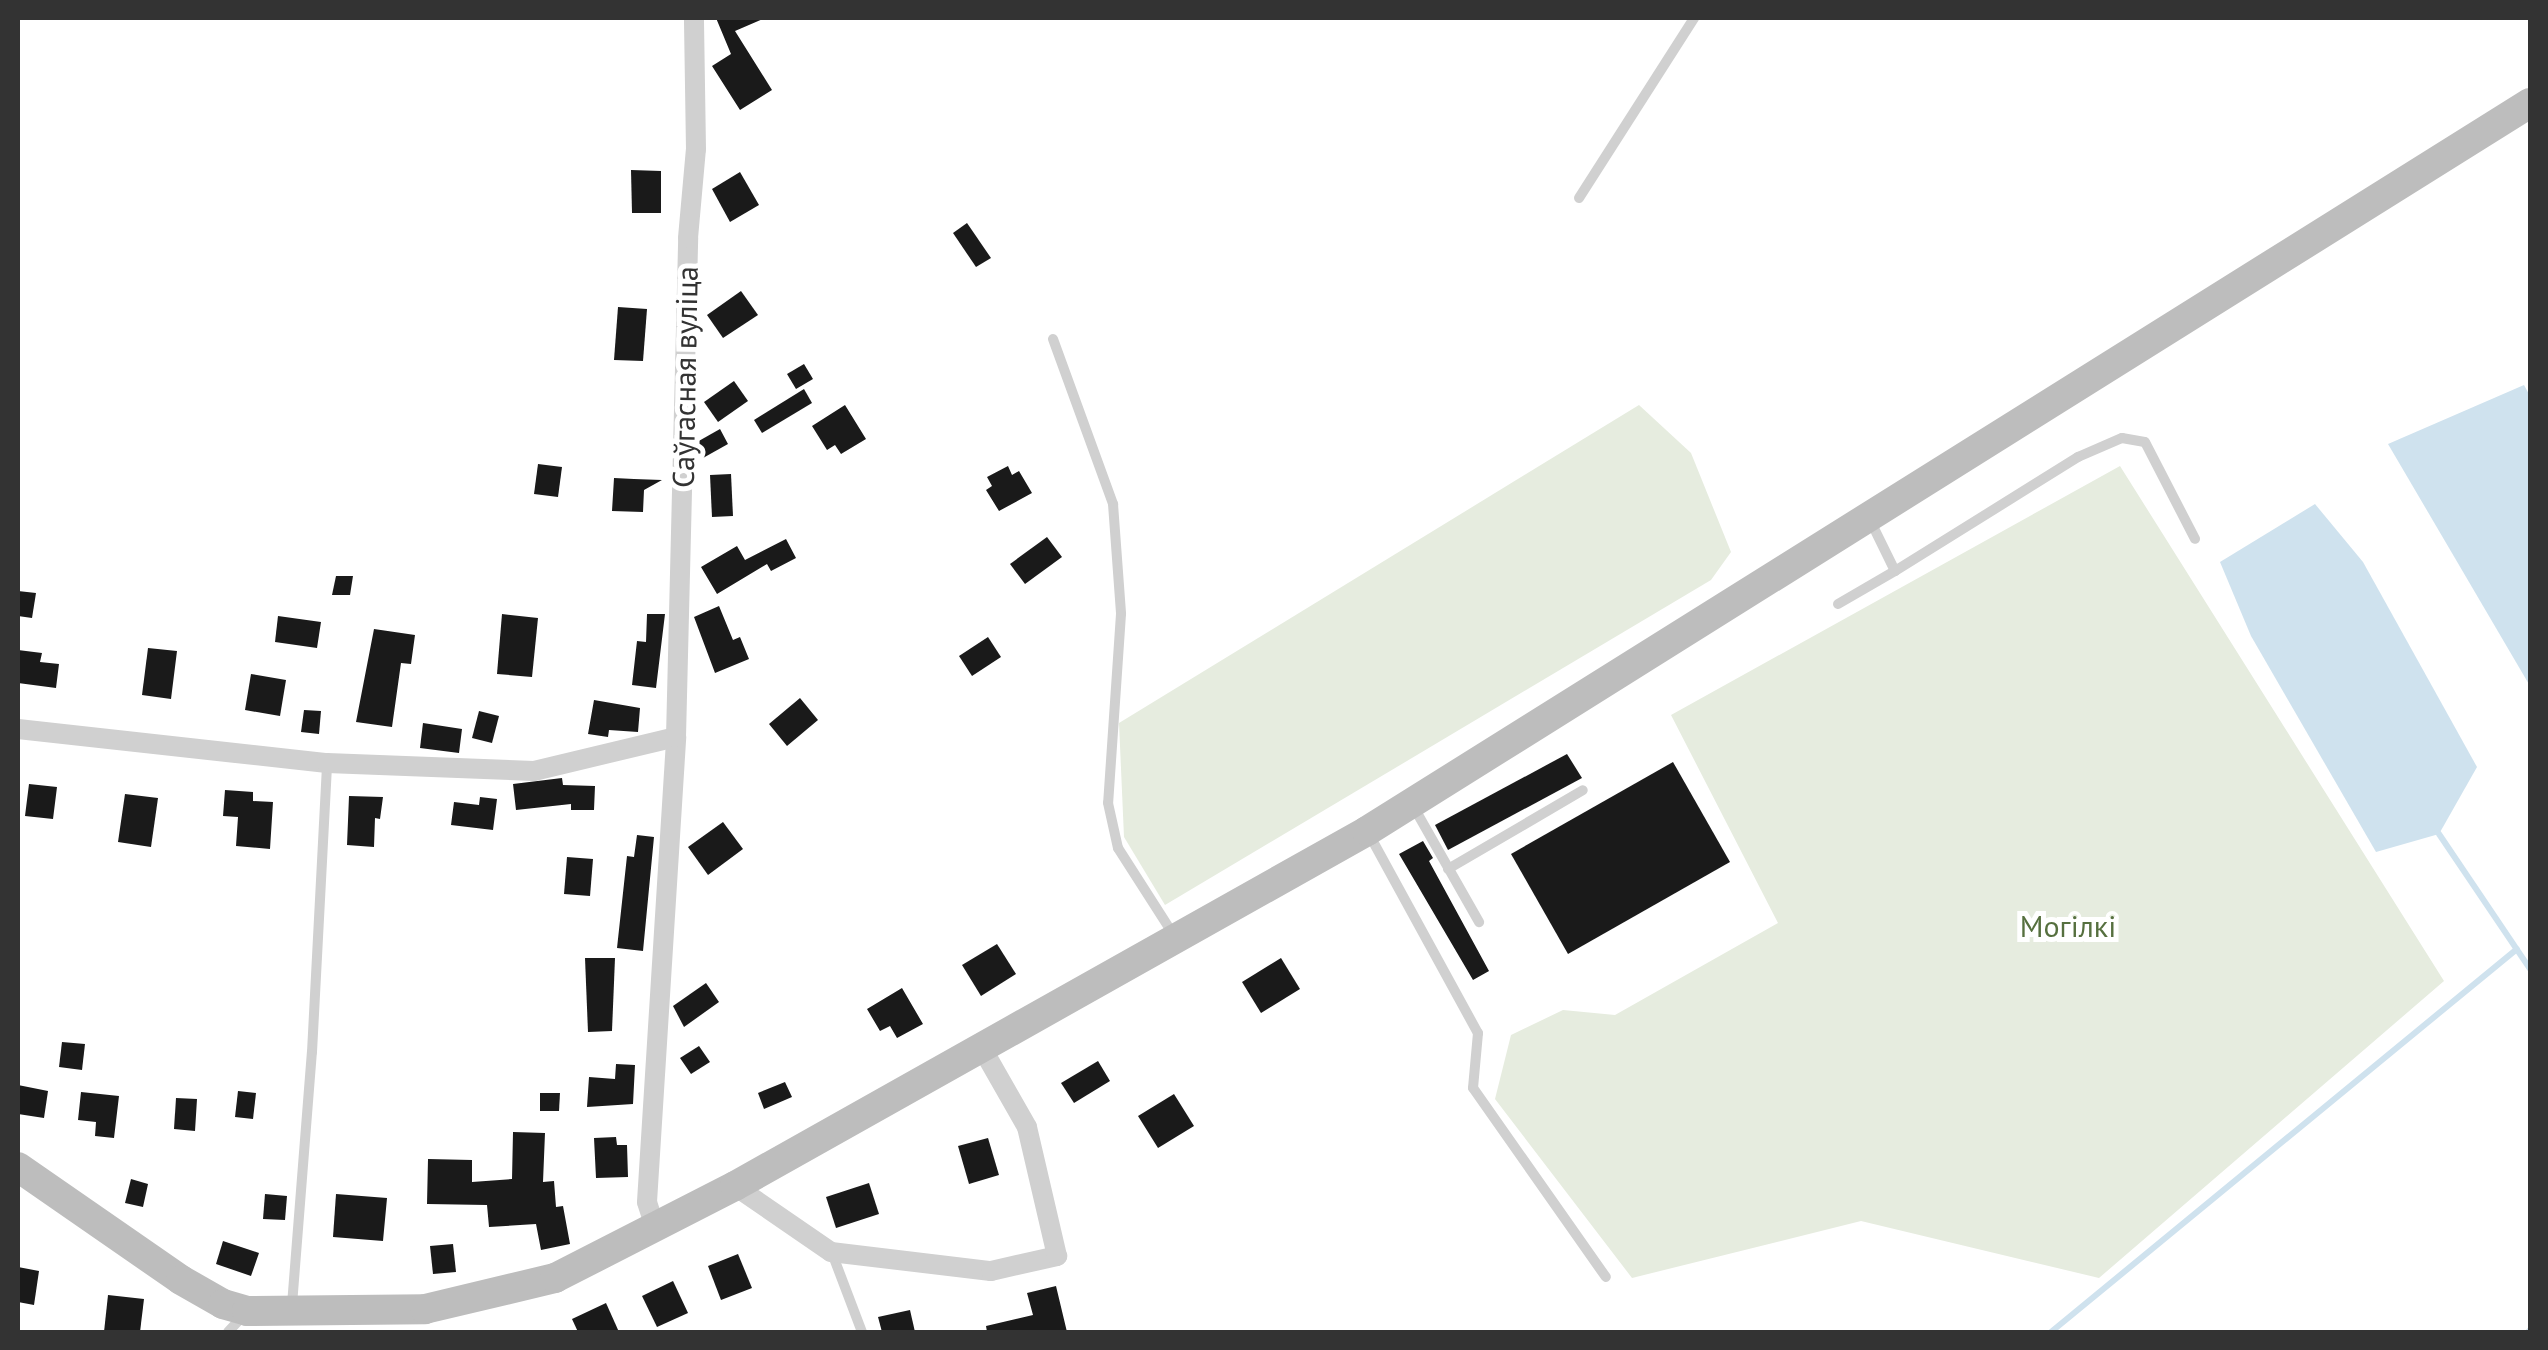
<!DOCTYPE html>
<html>
<head>
<meta charset="utf-8">
<style>
  body { margin:0 }
  #map { position:relative; width:2548px; height:1350px; overflow:hidden; background:#fff; font-family:"PT Sans",sans-serif }
  div>[style] { position:absolute }
  .green>* { inset:0; background:#e6ecdf }
  .water>* { inset:0; background:#cfe2ee }
  .stream>* { height:6px; margin:-3px; padding:0 3px; transform-origin:3px; border-radius:3px; background:#cfe2ee }
  .building>* { inset:0; background:#1a1a1a }
  .service>* { height:10px; margin:-5px; padding:0 5px; transform-origin:5px; border-radius:5px; background:#d0d0d0 }
  .minor>* { height:20px; margin:-10px; padding:0 10px; transform-origin:10px; border-radius:10px; background:#d0d0d0 }
  .secondary>* { height:30px; margin:-15px; padding:0 15px; transform-origin:15px; border-radius:15px; background:#bdbdbd }
  span { translate:-50% -50%; white-space:nowrap; text-align:center; line-height:1.15; -webkit-text-stroke:10px #fff; paint-order:stroke }
  .street-label { font-size:30px; color:#333 }
  .park-label { font-size:30px; color:#56703f }
  .frame { position:absolute; inset:0; border:20px solid #333; pointer-events:none }
</style>
</head>
<body>
<div id="map">
  <div class="green">
    <div style="clip-path:polygon(1639px 405px,1691px 453px,1731px 552px,1711px 580px,1165px 905px,1124px 837px,1119px 723px)"></div>
    <div style="clip-path:polygon(2120px 466px,2444px 981px,2099px 1278px,1861px 1221px,1632px 1278px,1495px 1099px,1511px 1035px,1563px 1010px,1615px 1015px,1778px 923px,1671px 715px)"></div>
  </div>
  <div class="water">
    <div style="clip-path:polygon(2524px 385px,2530px 396px,2530px 686px,2388px 444px)"></div>
    <div style="clip-path:polygon(2315px 504px,2363px 562px,2477px 767px,2439px 834px,2376px 852px,2251px 636px,2220px 562px)"></div>
  </div>
  <div class="stream">
    <div style="left:2439px;top:834px;width:163px;rotate:56deg"></div>
    <div style="left:2051px;top:1332px;width:603px;rotate:-39.42deg"></div>
    <div style="left:2528px;top:1332px;width:3px;rotate:-45deg"></div>
  </div>
  <div class="building">
    <div style="clip-path:polygon(716px 18px,765px 18px,735px 31px,772px 90px,740px 110px,712px 66px,731px 54px)"></div>
    <div style="clip-path:polygon(631px 170px,661px 171px,661px 213px,632px 213px)"></div>
    <div style="clip-path:polygon(740px 172px,759px 205px,730px 222px,712px 189px)"></div>
    <div style="clip-path:polygon(967px 223px,991px 258px,976px 267px,953px 233px)"></div>
    <div style="clip-path:polygon(741px 291px,758px 315px,723px 338px,707px 315px)"></div>
    <div style="clip-path:polygon(618px 307px,647px 309px,643px 361px,614px 360px)"></div>
    <div style="clip-path:polygon(804px 364px,813px 379px,796px 389px,787px 374px)"></div>
    <div style="clip-path:polygon(734px 381px,748px 401px,718px 422px,704px 402px)"></div>
    <div style="clip-path:polygon(804px 389px,812px 403px,762px 433px,754px 420px)"></div>
    <div style="clip-path:polygon(845px 405px,866px 439px,841px 454px,835px 445px,827px 450px,812px 426px)"></div>
    <div style="clip-path:polygon(720px 429px,728px 444px,703px 458px,697px 442px)"></div>
    <div style="clip-path:polygon(538px 464px,562px 467px,558px 497px,534px 494px)"></div>
    <div style="clip-path:polygon(1008px 466px,1012px 475px,1019px 471px,1032px 493px,999px 511px,986px 490px,992px 486px,987px 477px)"></div>
    <div style="clip-path:polygon(731px 474px,733px 516px,712px 517px,710px 475px)"></div>
    <div style="clip-path:polygon(614px 478px,634px 479px,662px 480px,644px 490px,643px 512px,612px 511px)"></div>
    <div style="clip-path:polygon(1047px 537px,1062px 557px,1025px 584px,1010px 564px)"></div>
    <div style="clip-path:polygon(786px 539px,796px 558px,771px 571px,767px 564px,717px 594px,701px 567px,737px 546px,745px 560px)"></div>
    <div style="clip-path:polygon(336px 576px,353px 576px,350px 595px,332px 595px)"></div>
    <div style="clip-path:polygon(18px 591px,36px 593px,32px 618px,18px 616px)"></div>
    <div style="clip-path:polygon(719px 606px,733px 640px,740px 637px,749px 659px,715px 673px,694px 617px)"></div>
    <div style="clip-path:polygon(502px 614px,538px 618px,532px 677px,497px 674px)"></div>
    <div style="clip-path:polygon(647px 614px,665px 614px,656px 688px,632px 685px,637px 641px,646px 642px)"></div>
    <div style="clip-path:polygon(278px 616px,321px 622px,317px 648px,275px 642px)"></div>
    <div style="clip-path:polygon(374px 629px,415px 635px,411px 664px,401px 663px,392px 727px,356px 722px)"></div>
    <div style="clip-path:polygon(988px 637px,1001px 657px,972px 676px,959px 656px)"></div>
    <div style="clip-path:polygon(148px 648px,177px 651px,171px 699px,142px 695px)"></div>
    <div style="clip-path:polygon(18px 650px,42px 653px,40px 662px,59px 664px,56px 688px,18px 683px)"></div>
    <div style="clip-path:polygon(251px 674px,286px 680px,280px 716px,245px 710px)"></div>
    <div style="clip-path:polygon(800px 698px,818px 720px,787px 746px,769px 724px)"></div>
    <div style="clip-path:polygon(594px 700px,640px 708px,638px 732px,609px 730px,608px 737px,588px 734px)"></div>
    <div style="clip-path:polygon(304px 710px,321px 711px,319px 734px,301px 732px)"></div>
    <div style="clip-path:polygon(479px 711px,499px 716px,492px 743px,472px 738px)"></div>
    <div style="clip-path:polygon(423px 723px,462px 729px,459px 753px,420px 748px)"></div>
    <div style="clip-path:polygon(1567px 754px,1582px 778px,1448px 850px,1435px 825px)"></div>
    <div style="clip-path:polygon(1673px 762px,1730px 862px,1568px 954px,1511px 854px)"></div>
    <div style="clip-path:polygon(562px 778px,563px 785px,595px 786px,594px 810px,571px 810px,571px 804px,516px 810px,513px 784px)"></div>
    <div style="clip-path:polygon(29px 784px,57px 787px,53px 819px,25px 816px)"></div>
    <div style="clip-path:polygon(225px 790px,253px 792px,253px 801px,273px 802px,270px 849px,236px 846px,238px 817px,223px 816px)"></div>
    <div style="clip-path:polygon(125px 794px,158px 798px,151px 847px,118px 842px)"></div>
    <div style="clip-path:polygon(349px 796px,383px 797px,380px 819px,375px 818px,374px 847px,347px 845px)"></div>
    <div style="clip-path:polygon(480px 797px,497px 799px,493px 830px,451px 825px,454px 802px,479px 805px)"></div>
    <div style="clip-path:polygon(723px 822px,743px 849px,708px 875px,688px 847px)"></div>
    <div style="clip-path:polygon(637px 835px,654px 837px,643px 951px,617px 948px,627px 856px,634px 857px)"></div>
    <div style="clip-path:polygon(1423px 841px,1433px 858px,1429px 861px,1489px 971px,1473px 980px,1399px 854px)"></div>
    <div style="clip-path:polygon(567px 857px,593px 859px,590px 896px,564px 894px)"></div>
    <div style="clip-path:polygon(997px 944px,1016px 974px,981px 996px,962px 965px)"></div>
    <div style="clip-path:polygon(585px 958px,615px 958px,612px 1031px,588px 1032px)"></div>
    <div style="clip-path:polygon(1281px 958px,1300px 989px,1261px 1013px,1242px 982px)"></div>
    <div style="clip-path:polygon(706px 983px,719px 1002px,684px 1027px,673px 1006px)"></div>
    <div style="clip-path:polygon(902px 988px,923px 1024px,897px 1038px,890px 1026px,880px 1031px,867px 1009px)"></div>
    <div style="clip-path:polygon(62px 1042px,85px 1044px,82px 1070px,59px 1067px)"></div>
    <div style="clip-path:polygon(699px 1046px,710px 1062px,691px 1074px,680px 1058px)"></div>
    <div style="clip-path:polygon(1098px 1061px,1110px 1081px,1074px 1103px,1061px 1083px)"></div>
    <div style="clip-path:polygon(616px 1064px,635px 1065px,633px 1104px,587px 1107px,589px 1077px,615px 1079px)"></div>
    <div style="clip-path:polygon(785px 1082px,792px 1097px,764px 1109px,758px 1093px)"></div>
    <div style="clip-path:polygon(18px 1085px,48px 1091px,44px 1118px,18px 1114px)"></div>
    <div style="clip-path:polygon(238px 1091px,256px 1093px,253px 1119px,235px 1117px)"></div>
    <div style="clip-path:polygon(81px 1092px,119px 1096px,114px 1138px,95px 1136px,96px 1122px,78px 1120px)"></div>
    <div style="clip-path:polygon(540px 1093px,560px 1093px,559px 1111px,540px 1111px)"></div>
    <div style="clip-path:polygon(1174px 1094px,1194px 1126px,1158px 1148px,1138px 1116px)"></div>
    <div style="clip-path:polygon(176px 1098px,197px 1099px,195px 1131px,174px 1129px)"></div>
    <div style="clip-path:polygon(513px 1132px,545px 1133px,543px 1182px,554px 1181px,556px 1207px,563px 1206px,570px 1244px,541px 1250px,536px 1224px,489px 1227px,487px 1205px,427px 1204px,428px 1159px,472px 1160px,472px 1182px,512px 1179px)"></div>
    <div style="clip-path:polygon(616px 1137px,617px 1145px,627px 1145px,628px 1177px,596px 1178px,594px 1138px)"></div>
    <div style="clip-path:polygon(988px 1138px,999px 1175px,969px 1184px,958px 1146px)"></div>
    <div style="clip-path:polygon(131px 1179px,148px 1184px,143px 1207px,125px 1203px)"></div>
    <div style="clip-path:polygon(869px 1183px,879px 1214px,836px 1228px,826px 1197px)"></div>
    <div style="clip-path:polygon(265px 1194px,287px 1196px,285px 1220px,263px 1219px)"></div>
    <div style="clip-path:polygon(336px 1194px,387px 1198px,383px 1241px,333px 1237px)"></div>
    <div style="clip-path:polygon(223px 1241px,259px 1253px,251px 1276px,216px 1264px)"></div>
    <div style="clip-path:polygon(453px 1244px,456px 1272px,433px 1274px,430px 1246px)"></div>
    <div style="clip-path:polygon(738px 1254px,752px 1288px,721px 1300px,708px 1266px)"></div>
    <div style="clip-path:polygon(18px 1267px,39px 1271px,34px 1305px,18px 1302px)"></div>
    <div style="clip-path:polygon(673px 1281px,688px 1313px,657px 1327px,642px 1296px)"></div>
    <div style="clip-path:polygon(1056px 1286px,1067px 1332px,987px 1332px,986px 1326px,1033px 1315px,1027px 1293px)"></div>
    <div style="clip-path:polygon(108px 1295px,144px 1299px,140px 1332px,104px 1332px)"></div>
    <div style="clip-path:polygon(606px 1303px,619px 1332px,578px 1332px,572px 1319px)"></div>
    <div style="clip-path:polygon(910px 1310px,915px 1332px,882px 1332px,878px 1317px)"></div>
  </div>
  <div class="service">
    <div style="left:1579px;top:198px;width:214px;rotate:-57.4deg"></div>
    <div style="left:1053px;top:339px;width:176px;rotate:70deg"></div>
    <div style="left:1113px;top:504px;width:110px;rotate:85.8deg"></div>
    <div style="left:1121px;top:614px;width:189px;rotate:93.9deg"></div>
    <div style="left:1108px;top:803px;width:46px;rotate:77.5deg"></div>
    <div style="left:1118px;top:848px;width:102px;rotate:57.4deg"></div>
    <div style="left:1895px;top:571px;width:216px;rotate:-31.9deg"></div>
    <div style="left:2078px;top:457px;width:48px;rotate:-23.4deg"></div>
    <div style="left:2122px;top:438px;width:23px;rotate:10deg"></div>
    <div style="left:2145px;top:442px;width:109px;rotate:62.7deg"></div>
    <div style="left:1838px;top:604px;width:66px;rotate:-30.1deg"></div>
    <div style="left:1895px;top:571px;width:55px;rotate:-116.1deg"></div>
    <div style="left:1412px;top:804px;width:136px;rotate:60.4deg"></div>
    <div style="left:1370px;top:836px;width:225px;rotate:61.3deg"></div>
    <div style="left:1478px;top:1033px;width:55px;rotate:95.2deg"></div>
    <div style="left:1473px;top:1088px;width:231px;rotate:54.9deg"></div>
    <div style="left:1448px;top:869px;width:156px;rotate:-30.3deg"></div>
    <div style="left:832px;top:1253px;width:85px;rotate:69.2deg"></div>
    <div style="left:292px;top:1305px;width:254px;rotate:-85.5deg"></div>
    <div style="left:312px;top:1052px;width:288px;rotate:-87deg"></div>
    <div style="left:228px;top:1332px;width:23px;rotate:-47deg"></div>
  </div>
  <div class="minor">
    <div style="left:18px;top:729px;width:311px;rotate:6.3deg"></div>
    <div style="left:327px;top:763px;width:207px;rotate:2.2deg"></div>
    <div style="left:534px;top:771px;width:146px;rotate:-13.5deg"></div>
    <div style="left:735px;top:1186px;width:116px;rotate:34.5deg"></div>
    <div style="left:831px;top:1252px;width:161px;rotate:6.8deg"></div>
    <div style="left:991px;top:1271px;width:68px;rotate:-12.8deg"></div>
    <div style="left:1057px;top:1256px;width:132px;rotate:-103.1deg"></div>
    <div style="left:1027px;top:1127px;width:91px;rotate:-119.7deg"></div>
    <div style="left:656px;top:1230px;width:29px;rotate:-108deg"></div>
    <div style="left:647px;top:1202px;width:466px;rotate:-86.4deg"></div>
    <div style="left:676px;top:737px;width:499px;rotate:-88.6deg"></div>
    <div style="left:688px;top:238px;width:89px;rotate:-84.9deg"></div>
    <div style="left:696px;top:149px;width:131px;rotate:-90.9deg"></div>
  </div>
  <div class="secondary">
    <div style="left:18px;top:1167px;width:198px;rotate:34.7deg"></div>
    <div style="left:181px;top:1280px;width:48px;rotate:29.7deg"></div>
    <div style="left:223px;top:1304px;width:25px;rotate:16deg"></div>
    <div style="left:247px;top:1311px;width:178px;rotate:-0.6deg"></div>
    <div style="left:425px;top:1309px;width:134px;rotate:-13.4deg"></div>
    <div style="left:555px;top:1278px;width:202px;rotate:-27.1deg"></div>
    <div style="left:735px;top:1186px;width:725px;rotate:-29.32deg"></div>
    <div style="left:1367px;top:831px;width:1372px;rotate:-32.05deg"></div>
  </div>
  <div class="street-label">
    <span style="left:685px;top:377px;rotate:-89deg">Саўгасная вуліца</span>
  </div>
  <div class="park-label">
    <span style="left:2068px;top:926px">Могілкі</span>
  </div>
  <div class="frame"></div>
</div>
</body>
</html>
